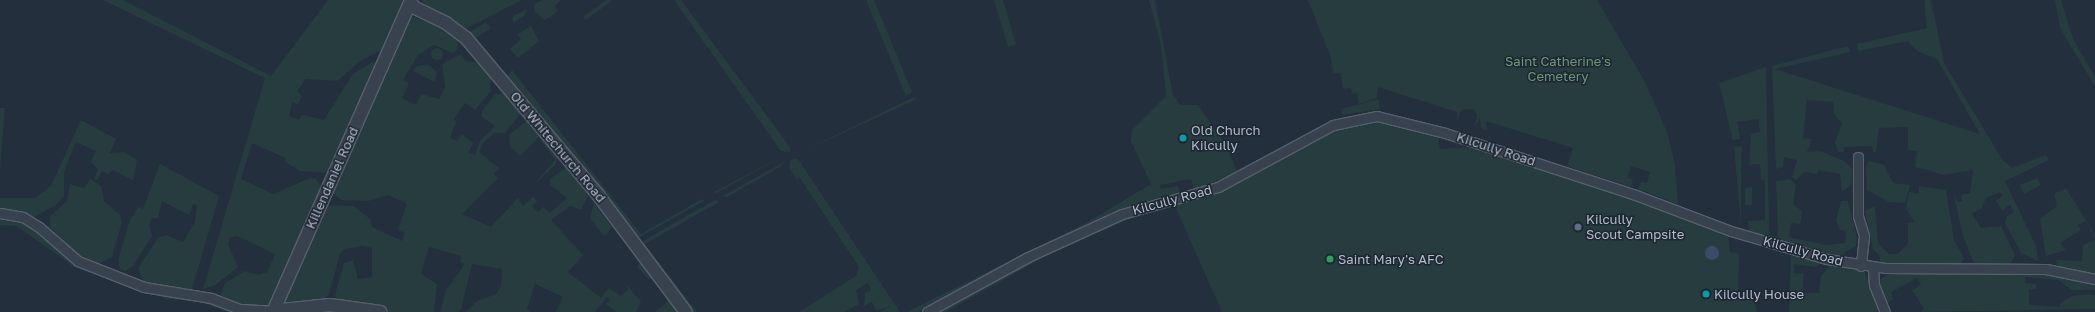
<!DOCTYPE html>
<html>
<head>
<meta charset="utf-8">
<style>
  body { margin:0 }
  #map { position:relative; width:2095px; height:312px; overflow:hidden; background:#242f3e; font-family:"Golos Text",sans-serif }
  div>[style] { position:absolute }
  .green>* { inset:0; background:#263c3f }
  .round { border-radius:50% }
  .water>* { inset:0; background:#394c67 }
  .roads { filter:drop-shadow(1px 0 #565f6c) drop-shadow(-1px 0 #565f6c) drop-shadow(0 1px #565f6c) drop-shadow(0 -1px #565f6c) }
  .minor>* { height:9px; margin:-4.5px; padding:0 4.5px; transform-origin:4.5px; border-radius:4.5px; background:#38414e }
  .tertiary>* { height:12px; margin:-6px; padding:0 6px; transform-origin:6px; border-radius:6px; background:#38414e }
  .dots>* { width:11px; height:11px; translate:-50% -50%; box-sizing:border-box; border:2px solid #1d2633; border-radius:50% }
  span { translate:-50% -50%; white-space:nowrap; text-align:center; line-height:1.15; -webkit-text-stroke:3px #1d2633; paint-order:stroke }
  .park-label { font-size:13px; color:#6b9a76 }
  .poi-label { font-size:13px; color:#b4bcc9 }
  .left { translate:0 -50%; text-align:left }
  .street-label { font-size:13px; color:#b4bcc9 }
</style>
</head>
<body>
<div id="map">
  <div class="green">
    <div style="clip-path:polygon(103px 0,123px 0,271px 76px,328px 0,402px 0,405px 4px,386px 48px,360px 61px,337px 81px,306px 79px,297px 91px,302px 96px,298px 104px,292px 102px,289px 116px,299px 120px,302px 115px,324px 120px,353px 74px,373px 62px,378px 65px,331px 173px,300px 171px,285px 162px,286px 158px,252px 143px,241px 179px,273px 194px,310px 178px,316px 179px,322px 189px,268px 307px,245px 308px,220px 297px,225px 283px,245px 271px,259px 275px,267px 272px,275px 254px,237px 236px,230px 237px,228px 244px,238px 267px,215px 285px,203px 289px,265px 78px)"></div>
    <div style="clip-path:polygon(422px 0,522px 0,465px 29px,428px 8px)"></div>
    <div style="clip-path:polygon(543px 0,561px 0,555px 6px,558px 11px,545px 20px,535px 12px,534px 4px)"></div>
    <div style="clip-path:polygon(606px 0,613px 0,586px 20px,583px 17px)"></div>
    <div style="clip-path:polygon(674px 0,681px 0,790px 147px,790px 152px,781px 151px)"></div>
    <div style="clip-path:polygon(866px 0,874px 0,912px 92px,906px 96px)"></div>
    <div style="clip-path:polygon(994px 0,1003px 0,1016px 44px,1008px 47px)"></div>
    <div style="clip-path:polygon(1149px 0,1155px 0,1173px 95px,1181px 105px,1198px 105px,1225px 144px,1238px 173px,1194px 189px,1191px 179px,1160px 185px,1161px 189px,1178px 186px,1180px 192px,1115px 213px,933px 305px,919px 312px,907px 312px,1088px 222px,1151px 184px,1131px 141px,1132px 130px,1166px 96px,1161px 46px)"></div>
    <div style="clip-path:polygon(1308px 0,1597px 0,1645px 82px,1667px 132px,1675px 165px,1678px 204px,1638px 189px,1641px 182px,1647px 183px,1650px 172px,1631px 166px,1627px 178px,1633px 180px,1631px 187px,1567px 166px,1573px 148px,1486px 121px,1487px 130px,1481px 128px,1480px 118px,1475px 126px,1477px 115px,1473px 109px,1461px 110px,1457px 121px,1457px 112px,1378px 87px,1377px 98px,1359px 104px,1357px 93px,1352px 94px,1351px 88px,1343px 89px,1341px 73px,1333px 73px,1331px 58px)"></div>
    <div style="clip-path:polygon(1924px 0,1931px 0,1944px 63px,2002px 159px,2012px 168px,2046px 155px,2049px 160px,2005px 181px,2036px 246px,2038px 261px,2021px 253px,2005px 223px,2007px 216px,2014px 212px,2010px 205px,2002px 211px,1996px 200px,2003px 196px,2000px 192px,1986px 198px,1982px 208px,1972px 214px,1981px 228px,2001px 226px,2015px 255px,2011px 263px,1974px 263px,1963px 236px,1954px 196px,1958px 202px,1962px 201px,1961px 195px,1970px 193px,1973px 170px,1945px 175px,1915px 167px,1917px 151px,1908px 150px,1908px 127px,1879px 128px,1876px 152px,1873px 152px,1872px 146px,1844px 147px,1844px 152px,1838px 152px,1835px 143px,1842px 123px,1834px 114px,1833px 102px,1807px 100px,1803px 138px,1812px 139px,1807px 152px,1820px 151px,1844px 161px,1852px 169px,1852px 184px,1842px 192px,1840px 174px,1818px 170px,1817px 174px,1804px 172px,1796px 180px,1792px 177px,1797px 160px,1784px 157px,1783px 167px,1776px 169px,1772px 66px,1848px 46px,1850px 52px,1775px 69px,1980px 134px,1937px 59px,1917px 51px,1908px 41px,1858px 51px,1857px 44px,1927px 28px)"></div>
    <div style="clip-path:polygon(2055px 0,2061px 0,2073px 39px,2095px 77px,2095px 86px,2060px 28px)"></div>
    <div style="clip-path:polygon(527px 9px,524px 16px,513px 23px,512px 17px)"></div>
    <div style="clip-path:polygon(414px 17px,447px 29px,457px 39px,458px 49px,453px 53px,434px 45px,418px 55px,403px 80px,409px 83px,402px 98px,416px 105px,421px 94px,439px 99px,445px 88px,442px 64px,461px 54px,466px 61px,481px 63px,496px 80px,490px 81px,491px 91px,475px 110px,465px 103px,454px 119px,456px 122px,450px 138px,457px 141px,462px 134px,473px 143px,468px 153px,475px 155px,480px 141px,495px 126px,481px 116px,482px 111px,495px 94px,502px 94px,504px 90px,522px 112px,505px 133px,494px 133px,483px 143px,479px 152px,499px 168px,494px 174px,498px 178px,462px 214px,491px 227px,518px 198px,523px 206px,533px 197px,537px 201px,532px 206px,538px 212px,543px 207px,550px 213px,567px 198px,550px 185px,550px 179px,568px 166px,590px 191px,581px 210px,570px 206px,551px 220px,583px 255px,568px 272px,601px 298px,609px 288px,621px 296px,628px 290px,627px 285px,641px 302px,636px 312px,616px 312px,606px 304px,610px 300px,607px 297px,595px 312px,556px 312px,563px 297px,535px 284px,527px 309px,531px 312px,466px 312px,477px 301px,496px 294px,501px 286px,502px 269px,472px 264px,461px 309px,458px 312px,440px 312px,446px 290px,465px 264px,460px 262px,461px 256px,429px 247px,421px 274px,437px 284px,434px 312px,389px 312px,339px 301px,335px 295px,344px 263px,353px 260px,358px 279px,372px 277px,372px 248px,363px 246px,344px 249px,340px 254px,329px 294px,323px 300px,288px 305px,283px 300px,325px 205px,354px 206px,370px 219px,372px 227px,402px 241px,405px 233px,398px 230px,407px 204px,388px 195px,368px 201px,341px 200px,331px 191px,408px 20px)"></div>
    <div style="clip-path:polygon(486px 22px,491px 28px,475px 39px,469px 33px)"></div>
    <div style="clip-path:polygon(531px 26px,539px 41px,518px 58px,510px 49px,521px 39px,518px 34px)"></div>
    <div class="round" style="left:431px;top:48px;width:12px;height:12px"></div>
    <div style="clip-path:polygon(428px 64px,437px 72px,435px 82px,413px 71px,417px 66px)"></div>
    <div style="clip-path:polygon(1766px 67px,1769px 235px,1778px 237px,1776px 181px,1790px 179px,1796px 185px,1793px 204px,1802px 211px,1800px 224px,1791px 223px,1789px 237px,1826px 245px,1845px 243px,1846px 232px,1840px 230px,1836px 220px,1841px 201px,1848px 201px,1857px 238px,1856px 246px,1844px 253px,1844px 258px,1749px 232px,1748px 221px,1765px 220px,1765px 180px,1761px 180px,1760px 164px,1749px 165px,1751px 134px,1760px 132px,1759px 119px,1737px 122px,1740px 139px,1733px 140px,1719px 83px)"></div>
    <div style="clip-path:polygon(512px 70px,641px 234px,702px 199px,704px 201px,636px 239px,508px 76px)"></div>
    <div style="clip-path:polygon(914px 97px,915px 100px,799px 153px)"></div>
    <div style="clip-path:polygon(1379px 99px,1380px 109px,1342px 115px,1341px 109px)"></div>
    <div style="clip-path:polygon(0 108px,5px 108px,0 169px)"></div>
    <div style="clip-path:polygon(529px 119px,558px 155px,555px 165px,531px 188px,555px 160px,539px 137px,520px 156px,510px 147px,509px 135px)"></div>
    <div style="clip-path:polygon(1375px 119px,1437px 133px,1440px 149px,1472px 147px,1632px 198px,1728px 234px,1730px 252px,1739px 253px,1738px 293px,1753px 294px,1757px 312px,1222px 312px,1175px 206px,1127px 220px,1044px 257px,946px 312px,934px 312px,1021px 264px,1117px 221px,1226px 187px,1327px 131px)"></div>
    <div style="clip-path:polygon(81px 120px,116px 139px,110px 153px,124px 152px,137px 160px,133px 180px,113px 170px,108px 174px,102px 171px,97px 181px,94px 179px,98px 169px,91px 162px,96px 151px,76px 142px,64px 172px,64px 196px,56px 205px,34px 217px,0 210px,0 198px,35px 198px,51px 186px)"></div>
    <div style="clip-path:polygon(1742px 146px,1741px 170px,1741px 224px,1734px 147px)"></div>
    <div style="clip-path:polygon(781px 157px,715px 194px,714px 192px)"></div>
    <div style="clip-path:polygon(795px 158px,798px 159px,900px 312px,880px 312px,891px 305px,877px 311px,872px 302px,864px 306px,865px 293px,871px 290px,868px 283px,856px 290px,859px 304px,844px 312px,799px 312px,856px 276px,859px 267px,800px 178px,797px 180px,789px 168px,790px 161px)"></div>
    <div style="clip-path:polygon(1869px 161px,1884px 165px,1893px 183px,1910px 185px,1905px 203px,1889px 202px,1867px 190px,1866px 166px)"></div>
    <div style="clip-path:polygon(784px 162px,780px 167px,727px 197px,723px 196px)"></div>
    <div style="clip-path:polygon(160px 164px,219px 196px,192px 289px,188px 292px,166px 290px,143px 282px,138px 268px,158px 238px,166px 235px,183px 242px,195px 222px,197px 205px,193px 204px,189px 215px,162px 201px,158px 218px,152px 218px,149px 226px,152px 236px,133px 266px,125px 271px,120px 269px,118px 260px,129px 222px,138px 207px,143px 209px)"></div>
    <div style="clip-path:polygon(2037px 178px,2041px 185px,2024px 194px,2020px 185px)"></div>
    <div style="clip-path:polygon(90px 179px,101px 186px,104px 201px,120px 215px,122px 222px,112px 257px,98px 264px,77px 254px,50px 227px,50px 216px,67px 201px,70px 184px,84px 188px)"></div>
    <div style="clip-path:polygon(1919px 186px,1946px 190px,1954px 240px,1964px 258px,1961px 263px,1880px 263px,1880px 256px,1873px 249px,1865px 211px,1875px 206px,1878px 243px,1889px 254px,1898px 254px,1908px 243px,1908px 223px,1914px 222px,1906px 208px,1909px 192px,1919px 194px)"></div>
    <div style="clip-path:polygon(1752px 187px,1752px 205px,1745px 205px,1745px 188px)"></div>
    <div style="clip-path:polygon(2066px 188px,2095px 235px,2095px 239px,2086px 221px,2078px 225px,2081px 230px,2060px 243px,2066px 250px,2046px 256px,2040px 219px,2057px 206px,2054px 194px)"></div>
    <div style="clip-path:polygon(715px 200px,719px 202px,645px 244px,697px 312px,691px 312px,642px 246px,643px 241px)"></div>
    <div style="clip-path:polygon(594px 203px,612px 228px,604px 236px,590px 218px)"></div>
    <div style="clip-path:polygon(0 216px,22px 220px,43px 233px,75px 264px,134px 286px,166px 296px,206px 300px,240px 312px,228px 312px,197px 301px,167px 299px,74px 267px,17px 226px,0 225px)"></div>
    <div style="clip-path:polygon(2095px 240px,2095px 274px,2059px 267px,2055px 260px,2082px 261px,2083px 245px)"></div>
    <div style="clip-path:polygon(1791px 254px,1822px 262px,1816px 267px,1794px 264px,1794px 273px,1803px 274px,1803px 293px,1819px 293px,1821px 276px,1831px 264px,1864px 270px,1879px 309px,1876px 312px,1789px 312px)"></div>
    <div style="clip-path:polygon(640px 262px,652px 278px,649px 280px,637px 267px)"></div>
    <div style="clip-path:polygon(1891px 272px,2044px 272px,2095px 282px,2095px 290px,2072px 290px,2058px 280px,2025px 277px,2025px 283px,2036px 284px,2036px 289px,2029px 290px,2029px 305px,2060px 307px,2060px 303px,2072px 296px,2089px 294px,2095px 295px,2095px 309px,1921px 312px,1924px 309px,1912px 290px,1921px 285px,1917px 278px,1891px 292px,1893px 299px,1885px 304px,1880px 285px,1881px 279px)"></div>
    <div style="clip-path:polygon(667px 298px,669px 298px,680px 312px,655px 312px,667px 302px)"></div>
  </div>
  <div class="water">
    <div class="round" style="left:1705px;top:246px;width:14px;height:14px"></div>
  </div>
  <div class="roads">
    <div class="minor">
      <div style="left:1858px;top:157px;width:59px;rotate:90deg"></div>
      <div style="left:1858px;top:216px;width:21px;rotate:73deg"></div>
      <div style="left:1864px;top:236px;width:30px;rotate:96deg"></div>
      <div style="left:0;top:213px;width:23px;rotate:10deg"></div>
      <div style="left:23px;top:217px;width:19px;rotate:32deg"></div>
      <div style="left:39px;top:227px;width:52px;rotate:41.1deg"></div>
      <div style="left:78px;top:261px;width:71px;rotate:21.5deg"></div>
      <div style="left:144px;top:287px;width:68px;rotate:9.3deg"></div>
      <div style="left:211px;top:298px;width:31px;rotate:21deg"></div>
      <div style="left:240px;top:309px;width:33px;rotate:3deg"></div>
      <div style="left:1873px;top:267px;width:18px;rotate:87deg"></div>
      <div style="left:1874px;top:285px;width:29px;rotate:68deg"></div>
      <div style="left:927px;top:312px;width:115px;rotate:-28.6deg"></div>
      <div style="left:1028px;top:257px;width:103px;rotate:-24.6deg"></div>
      <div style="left:1122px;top:214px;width:100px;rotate:-15.7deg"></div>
      <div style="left:1218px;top:187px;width:131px;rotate:-28.3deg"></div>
      <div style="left:1333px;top:125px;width:45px;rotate:-11.6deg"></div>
      <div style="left:1377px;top:116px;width:70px;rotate:14deg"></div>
      <div style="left:1445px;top:133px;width:198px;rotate:18deg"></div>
      <div style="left:1633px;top:194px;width:105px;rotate:20.7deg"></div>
      <div style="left:1731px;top:231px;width:100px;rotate:16.3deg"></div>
      <div style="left:1827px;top:259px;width:60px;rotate:8.7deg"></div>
      <div style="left:1886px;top:268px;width:160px;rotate:0.4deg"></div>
      <div style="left:2046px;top:269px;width:50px;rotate:11.5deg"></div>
    </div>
    <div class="tertiary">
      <div style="left:409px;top:5px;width:41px;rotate:25.9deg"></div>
      <div style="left:446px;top:23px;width:25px;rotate:37deg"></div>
      <div style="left:466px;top:38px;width:205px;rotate:49.9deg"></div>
      <div style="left:598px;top:195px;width:146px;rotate:53.1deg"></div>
      <div style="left:273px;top:311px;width:57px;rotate:-6deg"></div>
      <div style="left:330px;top:305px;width:51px;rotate:7.8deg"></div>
      <div style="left:273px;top:312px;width:341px;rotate:-66.1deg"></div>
    </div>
  </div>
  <div class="dots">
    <div style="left:1183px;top:138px;background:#0f9aa8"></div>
    <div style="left:1578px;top:227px;background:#5c6f8a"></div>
    <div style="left:1330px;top:259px;background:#2e9e5b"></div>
    <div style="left:1706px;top:294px;background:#0f9aa8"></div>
  </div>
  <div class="park-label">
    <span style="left:1558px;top:69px">Saint Catherine's<br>Cemetery</span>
  </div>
  <div class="poi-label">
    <span class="left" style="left:1191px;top:138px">Old Church<br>Kilcully</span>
    <span class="left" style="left:1586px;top:227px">Kilcully<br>Scout Campsite</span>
    <span class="left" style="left:1338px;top:259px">Saint Mary's AFC</span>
    <span class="left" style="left:1714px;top:294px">Kilcully House</span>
  </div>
  <div class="street-label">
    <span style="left:558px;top:147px;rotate:50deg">Old Whitechurch Road</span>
    <span style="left:1496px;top:149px;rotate:18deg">Kilcully Road</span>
    <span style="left:332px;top:178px;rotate:-66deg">Killendaniel Road</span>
    <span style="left:1172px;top:200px;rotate:-15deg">Kilcully Road</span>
    <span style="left:1803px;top:251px;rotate:15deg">Kilcully Road</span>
  </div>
</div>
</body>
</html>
